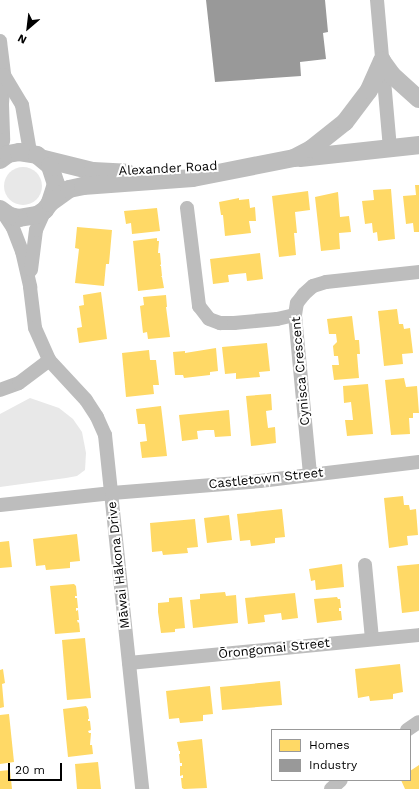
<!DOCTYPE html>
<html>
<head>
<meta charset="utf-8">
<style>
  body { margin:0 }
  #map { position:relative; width:419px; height:789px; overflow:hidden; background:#fff; font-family:"Work Sans",sans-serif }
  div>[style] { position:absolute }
  .green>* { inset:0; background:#e8e8e8 }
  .round { border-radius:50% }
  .homes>* { inset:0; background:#ffd966 }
  .industry>* { inset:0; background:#999 }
  .minor>* { height:14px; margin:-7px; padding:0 7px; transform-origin:7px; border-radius:7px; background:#bdbdbd }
  .tertiary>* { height:18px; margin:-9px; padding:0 9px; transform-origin:9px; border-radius:9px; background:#bdbdbd }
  span { translate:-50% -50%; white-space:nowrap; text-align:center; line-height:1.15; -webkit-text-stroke:4px #fff; paint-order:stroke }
  .street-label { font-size:13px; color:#000 }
  .legend { position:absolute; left:271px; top:729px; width:140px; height:52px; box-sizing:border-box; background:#fff; border:1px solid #999; margin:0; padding:5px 7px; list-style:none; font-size:12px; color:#000 }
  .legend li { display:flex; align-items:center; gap:8px; height:20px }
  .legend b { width:20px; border:1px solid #999 }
  .north { position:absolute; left:8px; top:8px; width:40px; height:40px; -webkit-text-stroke:3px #fff; paint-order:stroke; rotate:208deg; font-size:11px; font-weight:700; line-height:16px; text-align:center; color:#000 }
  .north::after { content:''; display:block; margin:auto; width:14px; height:18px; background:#000; clip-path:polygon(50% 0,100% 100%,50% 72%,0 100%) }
  .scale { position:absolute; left:8px; top:763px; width:54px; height:18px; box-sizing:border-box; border:2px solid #000; border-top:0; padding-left:5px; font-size:12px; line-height:14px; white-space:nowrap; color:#000; -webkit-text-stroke:3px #fff; paint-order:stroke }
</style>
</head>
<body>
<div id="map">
  <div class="green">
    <div class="round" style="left:4px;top:167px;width:38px;height:38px"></div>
    <div style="clip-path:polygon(30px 398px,59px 408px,73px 419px,82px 432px,86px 453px,85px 470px,77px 476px,66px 478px,0 487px,0 414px)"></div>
  </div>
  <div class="homes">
    <div style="clip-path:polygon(415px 185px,419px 185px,419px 232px,414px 232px,413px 223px,406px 224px,403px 196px,416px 195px)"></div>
    <div style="clip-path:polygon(391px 189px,395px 239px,378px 241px,377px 232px,373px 233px,372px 223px,365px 224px,362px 201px,374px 200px,373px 190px)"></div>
    <div style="clip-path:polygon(308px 191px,310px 210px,295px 212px,297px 233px,294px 233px,296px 255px,279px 257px,272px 196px)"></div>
    <div style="clip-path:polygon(338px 192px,340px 217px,349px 216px,351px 232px,339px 233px,340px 249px,321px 251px,315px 197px)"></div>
    <div style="clip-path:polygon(239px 198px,239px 200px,249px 199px,250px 208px,255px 207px,256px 221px,249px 221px,251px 233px,225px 236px,223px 215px,221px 215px,219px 202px)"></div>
    <div style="clip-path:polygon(157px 208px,160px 231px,132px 234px,131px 223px,126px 224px,124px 211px)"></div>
    <div style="clip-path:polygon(77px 227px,112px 230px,109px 264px,106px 264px,104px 286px,75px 283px,79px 249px,75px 248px)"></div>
    <div style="clip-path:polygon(157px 238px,157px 241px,159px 241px,158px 253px,160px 253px,161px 264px,160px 266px,161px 266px,162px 276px,161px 277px,162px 277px,164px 288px,138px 291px,133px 241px)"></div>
    <div style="clip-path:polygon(260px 253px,263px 279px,247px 281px,246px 273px,236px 274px,228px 275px,229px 282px,213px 284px,210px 259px)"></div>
    <div style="clip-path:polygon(101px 292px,107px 339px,79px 343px,77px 328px,82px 327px,79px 306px,84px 305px,83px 295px)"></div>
    <div style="clip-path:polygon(166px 295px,167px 307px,166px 307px,170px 337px,148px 339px,147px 332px,143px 333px,140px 306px,144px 305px,143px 297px)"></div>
    <div style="clip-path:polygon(397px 309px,399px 324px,403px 324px,404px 329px,410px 328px,413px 353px,402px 354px,403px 364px,384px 366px,378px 311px)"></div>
    <div style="clip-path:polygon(352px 316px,355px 340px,359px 340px,360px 354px,357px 354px,359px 378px,334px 380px,332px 365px,339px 365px,338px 356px,334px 356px,333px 346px,337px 342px,336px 334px,329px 334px,327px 319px)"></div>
    <div style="clip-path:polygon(267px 343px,270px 371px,259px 372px,260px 377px,236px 379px,236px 373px,225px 374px,222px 347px)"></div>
    <div style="clip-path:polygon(216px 348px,218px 371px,210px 372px,210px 375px,184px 378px,183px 375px,175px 375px,173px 352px,185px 351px,185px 353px)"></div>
    <div style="clip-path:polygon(149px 350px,150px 360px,156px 360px,159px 385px,153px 385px,154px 394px,126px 397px,122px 353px)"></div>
    <div style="clip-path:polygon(404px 378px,406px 387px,417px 386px,419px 413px,413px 413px,413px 418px,409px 418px,410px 434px,391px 435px,385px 380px)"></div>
    <div style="clip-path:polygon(368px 384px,373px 434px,347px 436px,345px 420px,353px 420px,351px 402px,344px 403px,343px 386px)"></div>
    <div style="clip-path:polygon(271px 394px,272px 410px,266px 411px,267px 420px,268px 428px,275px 427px,276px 443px,251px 446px,246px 396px)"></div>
    <div style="clip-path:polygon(161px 406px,167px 456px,142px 458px,140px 442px,147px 441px,145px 424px,138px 424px,136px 409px)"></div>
    <div style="clip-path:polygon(229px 410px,231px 436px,215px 437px,214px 430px,206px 430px,197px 431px,198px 439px,182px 441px,179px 415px)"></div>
    <div style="clip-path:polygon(403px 496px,404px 505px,409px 505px,410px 510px,416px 509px,418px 535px,407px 536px,408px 545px,389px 548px,384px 498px)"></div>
    <div style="clip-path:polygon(282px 509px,285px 537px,275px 538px,275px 543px,251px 546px,250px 540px,240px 541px,237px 514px)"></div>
    <div style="clip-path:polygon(229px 515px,232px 540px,207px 543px,204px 518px)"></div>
    <div style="clip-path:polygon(195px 519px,198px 547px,187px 548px,188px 553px,176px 554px,163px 555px,162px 551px,152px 552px,150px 523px)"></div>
    <div style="clip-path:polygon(77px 534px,80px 561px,70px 562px,70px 568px,46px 570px,45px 565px,36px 566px,33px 539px)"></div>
    <div style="clip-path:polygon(9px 541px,12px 567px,0 568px,0 542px)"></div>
    <div style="clip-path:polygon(342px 564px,344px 587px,316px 590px,315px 580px,311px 581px,309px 569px)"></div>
    <div style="clip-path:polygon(419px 564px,419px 611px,402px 613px,397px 566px)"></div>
    <div style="clip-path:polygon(74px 584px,76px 586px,77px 596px,75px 596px,75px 598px,77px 598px,78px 608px,76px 608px,76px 611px,78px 610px,79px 620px,77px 620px,78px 623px,79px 622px,80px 632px,55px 634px,50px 586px)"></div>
    <div style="clip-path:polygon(225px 592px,226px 596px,236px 595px,238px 623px,193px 628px,190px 600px,200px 599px,200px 594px)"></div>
    <div style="clip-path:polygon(295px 593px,298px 618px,282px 620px,281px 613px,264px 615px,265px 622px,248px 624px,245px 598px)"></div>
    <div style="clip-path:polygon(182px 597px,185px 628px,175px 629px,175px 632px,161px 633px,158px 612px,158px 603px,169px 602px,169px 598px)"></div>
    <div style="clip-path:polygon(337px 597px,338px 599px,340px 599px,341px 608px,339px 608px,339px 611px,341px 611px,342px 620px,317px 623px,314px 599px)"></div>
    <div style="clip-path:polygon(85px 638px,91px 698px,67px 700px,62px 640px)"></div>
    <div style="clip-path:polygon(400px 664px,403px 692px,393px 694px,393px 699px,370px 701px,369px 696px,358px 698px,355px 669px)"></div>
    <div style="clip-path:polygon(3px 669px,5px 683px,2px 684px,4px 707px,0 708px,0 670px)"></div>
    <div style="clip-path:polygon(280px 681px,282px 705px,222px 710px,220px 687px)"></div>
    <div style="clip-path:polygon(210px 686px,213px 714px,203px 715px,203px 721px,180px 723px,179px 718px,169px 719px,166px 691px)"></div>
    <div style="clip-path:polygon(86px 706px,88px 709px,89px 719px,88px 719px,88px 721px,90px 721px,91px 730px,88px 731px,89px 733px,91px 733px,90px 745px,92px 745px,93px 754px,68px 757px,63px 709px)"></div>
    <div style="clip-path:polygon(9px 714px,14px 762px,0 764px,0 715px)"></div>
    <div style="clip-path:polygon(202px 739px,207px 788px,184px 789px,182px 788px,181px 778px,183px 778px,183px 775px,180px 776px,180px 766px,182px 766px,182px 763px,180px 763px,179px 754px,180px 754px,180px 751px,179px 751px,177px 742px)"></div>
    <div style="clip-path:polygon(98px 762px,101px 789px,77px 789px,75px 764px)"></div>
    <div style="clip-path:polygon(419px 765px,419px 789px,405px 789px,401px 780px,410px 780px,410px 771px)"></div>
    <div style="clip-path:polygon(10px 770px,12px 789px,0 789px,0 771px)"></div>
  </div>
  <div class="industry">
    <div style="clip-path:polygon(206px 0,325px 0,328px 32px,323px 33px,326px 59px,300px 62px,301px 76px,215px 82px)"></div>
  </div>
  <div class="minor">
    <div style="left:377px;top:0;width:149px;rotate:85deg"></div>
    <div style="left:0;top:41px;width:34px;rotate:83deg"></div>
    <div style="left:4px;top:75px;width:30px;rotate:94deg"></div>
    <div style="left:2px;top:105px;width:35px;rotate:88deg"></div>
    <div style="left:3px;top:140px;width:16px;rotate:101deg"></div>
    <div style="left:4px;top:75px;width:35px;rotate:59deg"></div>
    <div style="left:22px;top:105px;width:48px;rotate:80.3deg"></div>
    <div style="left:187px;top:208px;width:99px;rotate:83deg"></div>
    <div style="left:199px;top:306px;width:16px;rotate:52deg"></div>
    <div style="left:209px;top:319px;width:12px;rotate:20deg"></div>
    <div style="left:220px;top:323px;width:14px"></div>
    <div style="left:234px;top:323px;width:43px;rotate:-5.3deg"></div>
    <div style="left:277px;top:319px;width:18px;rotate:-13deg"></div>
    <div style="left:2px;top:211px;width:20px;rotate:57deg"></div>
    <div style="left:13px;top:228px;width:25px;rotate:69deg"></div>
    <div style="left:22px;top:251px;width:37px;rotate:77deg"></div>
    <div style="left:30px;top:287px;width:41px;rotate:83deg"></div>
    <div style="left:35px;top:328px;width:35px;rotate:66deg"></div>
    <div style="left:49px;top:360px;width:54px;rotate:47.2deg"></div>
    <div style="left:86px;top:400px;width:20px;rotate:57deg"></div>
    <div style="left:97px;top:417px;width:20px;rotate:66deg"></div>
    <div style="left:105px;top:435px;width:356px;rotate:84deg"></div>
    <div style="left:31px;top:270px;width:40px;rotate:-82.9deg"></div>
    <div style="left:36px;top:230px;width:22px;rotate:-66deg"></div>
    <div style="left:0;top:390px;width:20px;rotate:-20deg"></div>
    <div style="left:19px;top:383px;width:38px;rotate:-37deg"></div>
    <div style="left:310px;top:474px;width:160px;rotate:-95.4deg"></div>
    <div style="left:295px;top:315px;width:12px;rotate:-81deg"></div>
    <div style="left:297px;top:303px;width:11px;rotate:-52deg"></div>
    <div style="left:304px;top:294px;width:12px;rotate:-42deg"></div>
    <div style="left:313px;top:286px;width:14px;rotate:-17deg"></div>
    <div style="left:326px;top:282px;width:94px;rotate:-6.1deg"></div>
    <div style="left:0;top:505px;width:113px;rotate:-6.1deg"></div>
    <div style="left:112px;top:493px;width:148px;rotate:-4.6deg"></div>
    <div style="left:260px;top:481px;width:160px;rotate:-6.8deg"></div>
    <div style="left:365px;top:565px;width:74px;rotate:84.6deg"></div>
    <div style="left:129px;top:663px;width:291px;rotate:-5.5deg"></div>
    <div style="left:407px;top:730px;width:14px;rotate:-34deg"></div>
    <div style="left:331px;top:789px;width:13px;rotate:-42deg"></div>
  </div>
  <div class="tertiary">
    <div style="left:382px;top:61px;width:17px;rotate:54deg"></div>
    <div style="left:392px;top:75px;width:36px;rotate:42deg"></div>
    <div style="left:300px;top:158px;width:120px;rotate:-6.2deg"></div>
    <div style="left:44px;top:159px;width:50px;rotate:13.8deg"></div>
    <div style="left:93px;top:171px;width:34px;rotate:3deg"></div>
    <div style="left:0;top:160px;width:10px;rotate:-37deg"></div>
    <div style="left:8px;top:154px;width:11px;rotate:-10deg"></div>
    <div style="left:19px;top:152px;width:18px;rotate:9deg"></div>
    <div style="left:37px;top:155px;width:17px;rotate:40deg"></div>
    <div style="left:50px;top:166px;width:19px;rotate:72deg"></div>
    <div style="left:56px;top:184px;width:20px;rotate:108deg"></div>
    <div style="left:50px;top:203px;width:9px;rotate:126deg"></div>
    <div style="left:45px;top:210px;width:9px;rotate:148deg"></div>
    <div style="left:37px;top:215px;width:18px;rotate:171deg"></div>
    <div style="left:19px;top:218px;width:9px;rotate:-167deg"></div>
    <div style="left:10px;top:216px;width:12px;rotate:-145deg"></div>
    <div style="left:50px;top:203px;width:24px;rotate:-36deg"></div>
    <div style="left:69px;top:189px;width:14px;rotate:-12deg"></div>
    <div style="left:83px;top:186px;width:110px;rotate:-4.2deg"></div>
    <div style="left:193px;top:178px;width:103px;rotate:-11.2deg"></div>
    <div style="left:294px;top:158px;width:19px;rotate:-28deg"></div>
    <div style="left:311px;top:149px;width:43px;rotate:-38.5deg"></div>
    <div style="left:345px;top:122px;width:40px;rotate:-53deg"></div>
    <div style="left:369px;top:90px;width:32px;rotate:-66deg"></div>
  </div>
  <div class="street-label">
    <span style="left:168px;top:169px;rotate:-3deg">Alexander Road</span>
    <span style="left:301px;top:371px;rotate:-95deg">Cynisca Crescent</span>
    <span style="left:266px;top:479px;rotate:-6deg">Castletown Street</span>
    <span style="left:119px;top:565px;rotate:-96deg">Māwai Hākona Drive</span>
    <span style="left:274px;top:649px;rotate:-6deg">Ōrongomai Street</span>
  </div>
  <ul class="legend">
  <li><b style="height:11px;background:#ffd966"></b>Homes</li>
  <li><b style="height:11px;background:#999"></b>Industry</li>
  </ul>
  <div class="north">N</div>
  <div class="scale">20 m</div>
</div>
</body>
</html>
